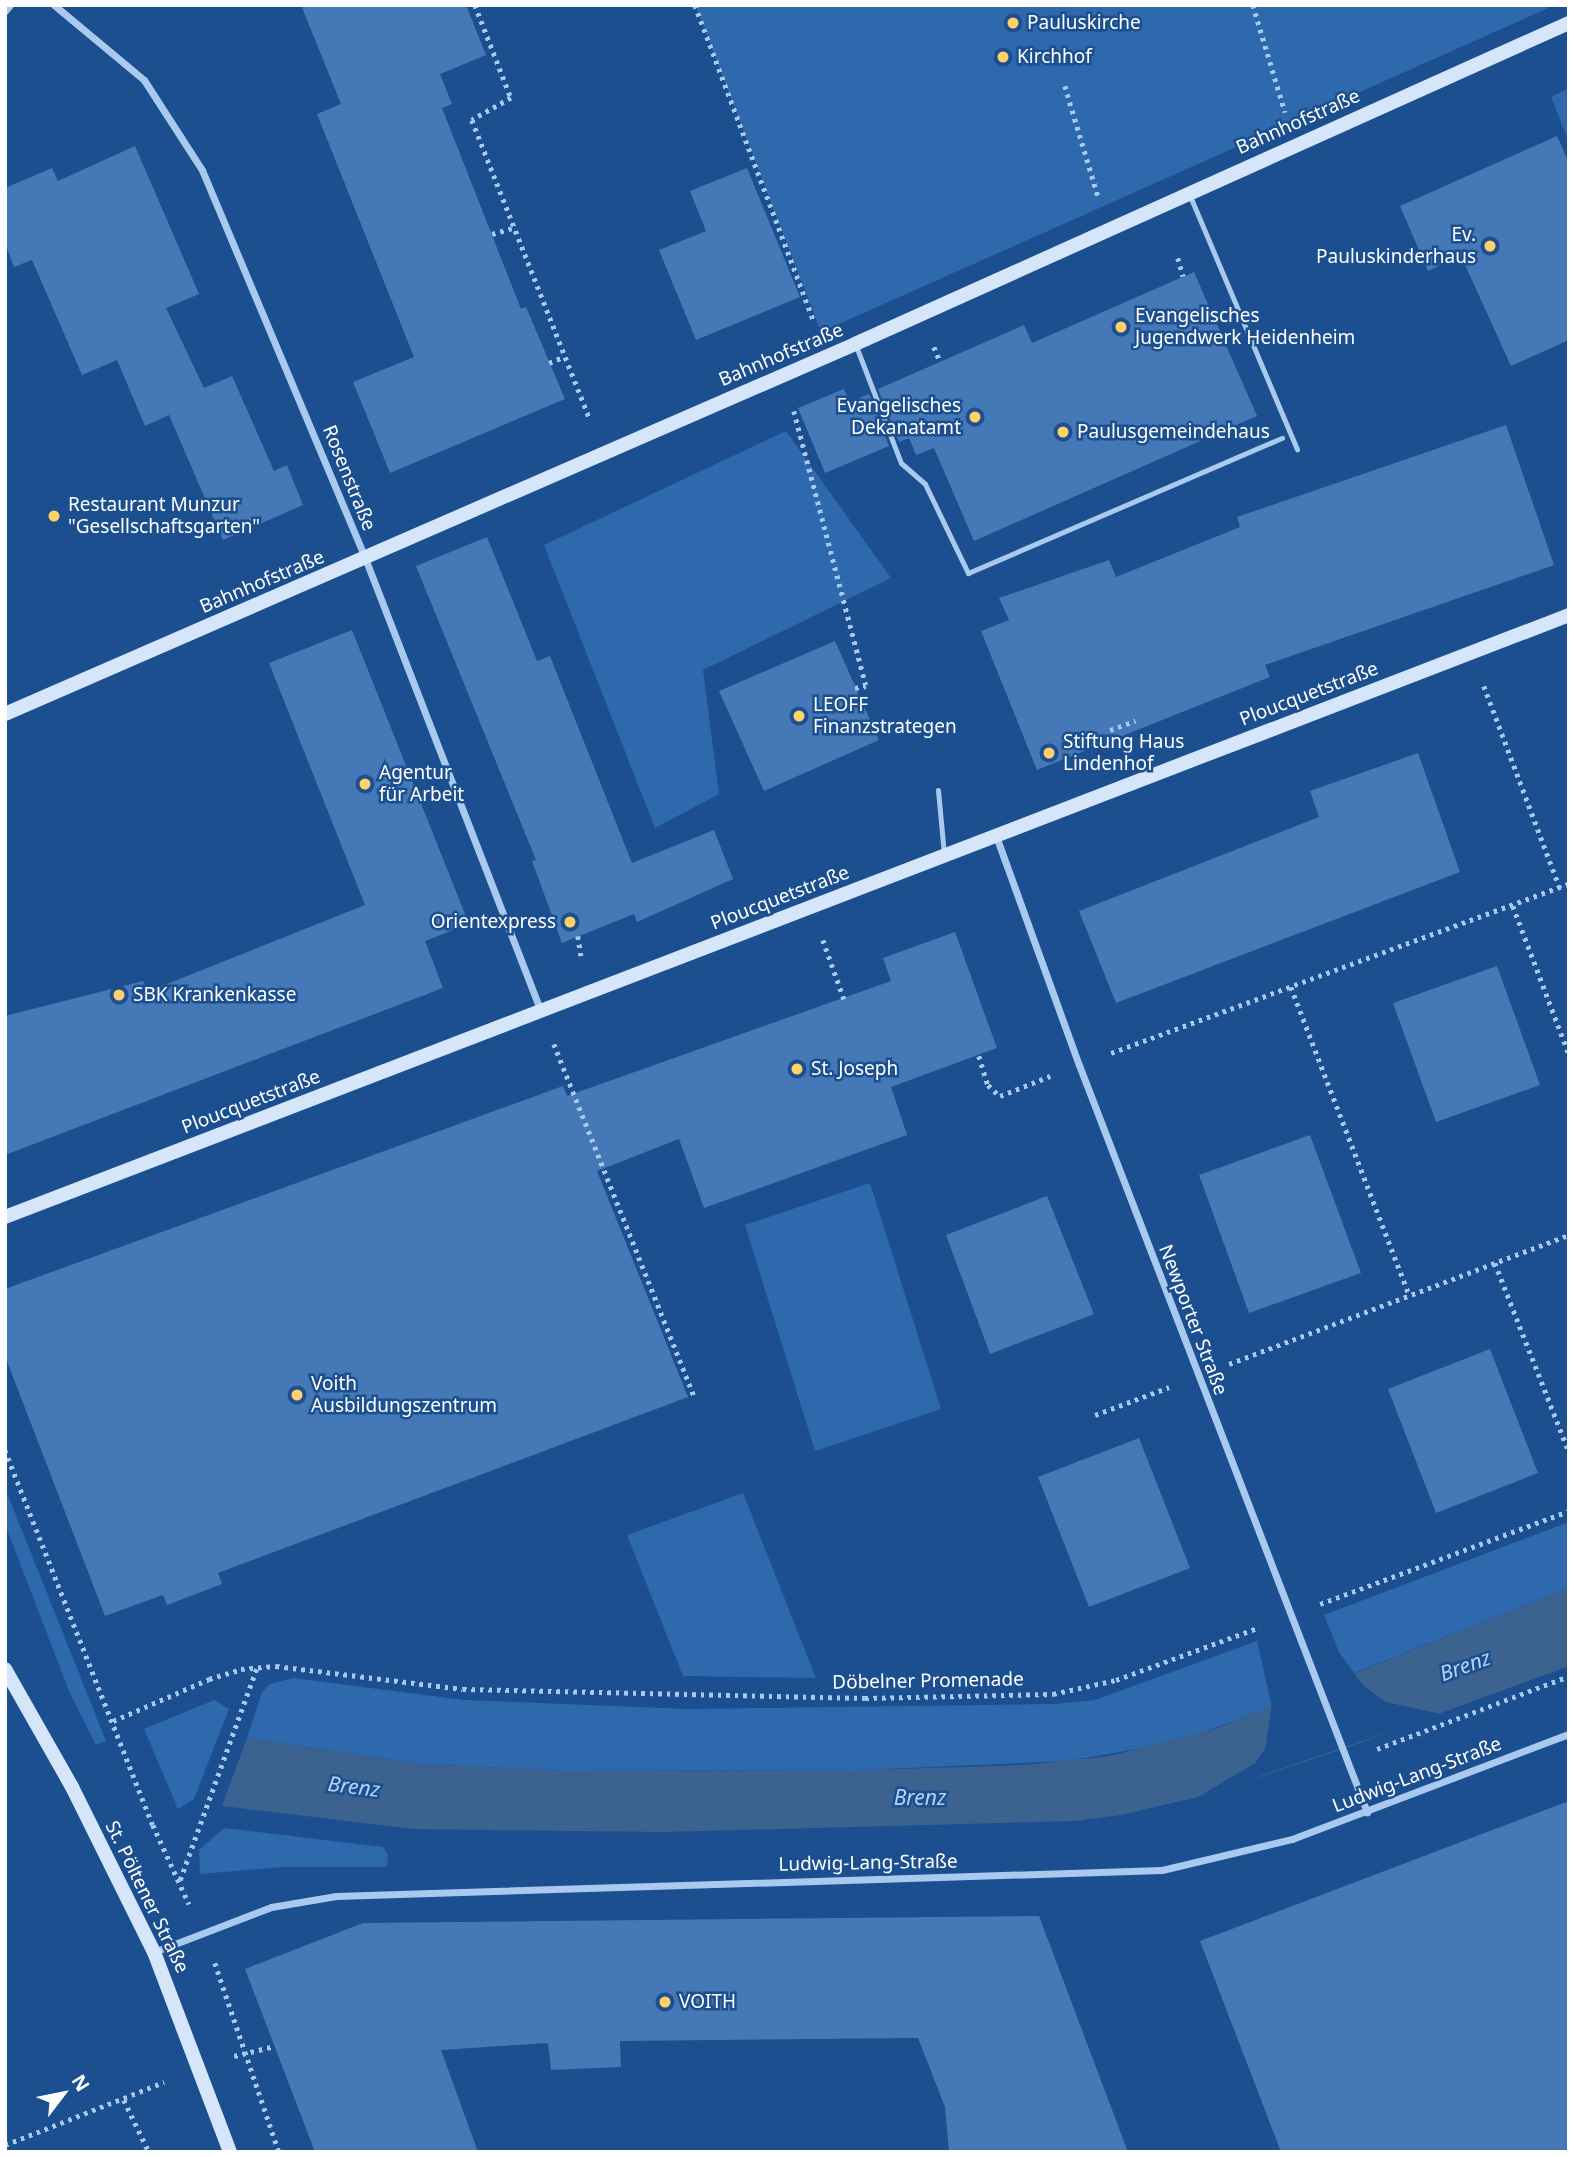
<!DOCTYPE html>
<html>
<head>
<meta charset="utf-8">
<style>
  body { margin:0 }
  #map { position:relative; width:1574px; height:2157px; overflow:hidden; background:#1b4f8f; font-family:"Noto Sans",sans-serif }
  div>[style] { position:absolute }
  .green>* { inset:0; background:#2e69ad }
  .water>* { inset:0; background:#3c6290 }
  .pier>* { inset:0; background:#1b4f8f }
  .building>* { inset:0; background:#4478b7 }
  .path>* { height:4.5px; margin-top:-2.25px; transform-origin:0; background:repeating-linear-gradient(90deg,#a9c9ee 0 3.5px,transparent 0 8.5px) }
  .lane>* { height:5px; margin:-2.5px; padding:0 2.5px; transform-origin:2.5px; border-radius:2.5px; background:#a9c9ee }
  .street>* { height:7px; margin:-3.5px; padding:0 3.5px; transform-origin:3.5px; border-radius:3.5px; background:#a9c9ee }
  .secondary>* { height:14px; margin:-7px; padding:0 7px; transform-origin:7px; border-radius:7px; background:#d6e6fa }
  .dots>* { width:19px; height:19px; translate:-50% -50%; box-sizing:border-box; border:4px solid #1b4f8f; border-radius:50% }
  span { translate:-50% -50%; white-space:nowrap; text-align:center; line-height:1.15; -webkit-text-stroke:5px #1b4f8f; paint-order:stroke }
  .poi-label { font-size:19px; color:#fff }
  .left { translate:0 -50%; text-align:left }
  .right { translate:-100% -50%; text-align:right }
  .street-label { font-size:19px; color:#fff }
  .water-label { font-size:21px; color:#b5d3f5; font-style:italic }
  .frame { position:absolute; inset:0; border:7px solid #fff; pointer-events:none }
  .north { position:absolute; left:28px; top:2059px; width:70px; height:70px; -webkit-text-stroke:5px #1b4f8f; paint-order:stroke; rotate:58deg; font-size:19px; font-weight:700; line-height:28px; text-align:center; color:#fff }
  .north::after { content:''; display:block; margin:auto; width:24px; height:32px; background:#fff; clip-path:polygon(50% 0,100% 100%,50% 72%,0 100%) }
</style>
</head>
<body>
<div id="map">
  <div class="green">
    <div style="clip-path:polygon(695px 5px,1555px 5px,821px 332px)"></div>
    <div style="clip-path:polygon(1569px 88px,1569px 142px,1551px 97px)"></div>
    <div style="clip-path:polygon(786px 431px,891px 578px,703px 670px,719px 794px,655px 828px,544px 545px)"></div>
    <div style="clip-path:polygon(870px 1183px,941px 1409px,815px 1451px,745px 1225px)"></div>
    <div style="clip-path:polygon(5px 1488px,106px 1741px,96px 1745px,69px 1691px,5px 1524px)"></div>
    <div style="clip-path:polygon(743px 1493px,816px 1678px,683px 1676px,627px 1535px)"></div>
    <div style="clip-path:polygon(1569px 1522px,1569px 1588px,1354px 1673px,1339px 1652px,1324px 1615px)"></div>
    <div style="clip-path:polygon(1257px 1641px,1272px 1707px,1176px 1742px,1068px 1761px,861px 1770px,566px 1771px,419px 1764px,247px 1738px,262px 1692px,270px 1684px,293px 1678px,464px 1700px,688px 1709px,1055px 1704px,1095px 1700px)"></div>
    <div style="clip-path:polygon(214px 1700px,229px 1709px,194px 1799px,178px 1809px,144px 1729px)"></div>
    <div style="clip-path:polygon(224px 1828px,383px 1847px,388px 1855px,387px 1867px,284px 1867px,200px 1874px,199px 1850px)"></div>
  </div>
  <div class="water">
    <div style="clip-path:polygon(1569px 1588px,1569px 1666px,1343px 1749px,1198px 1797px,1121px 1815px,1076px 1821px,665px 1832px,413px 1829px,222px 1806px,247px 1738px,419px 1764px,566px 1771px,861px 1770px,1025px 1765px,1110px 1756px,1217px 1728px)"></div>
  </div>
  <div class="pier">
    <div style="clip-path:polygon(1351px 1670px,1365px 1687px,1386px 1702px,1441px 1714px,1198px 1797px,1255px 1763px,1265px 1749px,1272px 1703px)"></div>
  </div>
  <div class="building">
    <div style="clip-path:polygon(301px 5px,466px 5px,486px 55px,440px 74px,452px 104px,442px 108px,521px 309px,526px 307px,565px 399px,390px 473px,353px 382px,414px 357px,317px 114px,341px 104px)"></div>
    <div style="clip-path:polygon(1557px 136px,1569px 163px,1569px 340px,1511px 366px,1461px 256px,1428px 271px,1400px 206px)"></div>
    <div style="clip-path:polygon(135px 146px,199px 294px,166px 308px,204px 388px,232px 376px,274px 471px,287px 465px,303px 505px,223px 540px,169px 415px,145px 426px,117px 360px,82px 375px,32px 260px,14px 267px,5px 243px,5px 188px,52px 168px,58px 181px)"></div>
    <div style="clip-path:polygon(747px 168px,800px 297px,696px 340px,659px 250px,706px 231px,690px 191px)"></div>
    <div style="clip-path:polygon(1194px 272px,1257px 416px,974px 541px,934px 448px,916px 455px,909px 438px,899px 442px,878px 389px,1024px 325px,1032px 343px)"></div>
    <div style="clip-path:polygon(844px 389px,850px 402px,869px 394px,889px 446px,825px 473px,798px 408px)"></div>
    <div style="clip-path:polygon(1506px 425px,1554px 565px,1265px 665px,1270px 677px,1037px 770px,981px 631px,1009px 620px,999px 598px,1109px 560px,1116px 577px,1240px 527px,1237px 517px)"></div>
    <div style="clip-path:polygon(487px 537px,537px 661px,550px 656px,632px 863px,714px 830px,733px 879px,637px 922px,634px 914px,562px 943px,532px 861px,536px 860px,416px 566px)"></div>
    <div style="clip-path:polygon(352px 630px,469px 924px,425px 941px,443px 988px,5px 1155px,5px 1016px,143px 981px,147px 992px,365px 905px,269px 663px)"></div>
    <div style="clip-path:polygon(835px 641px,879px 740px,764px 791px,719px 691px)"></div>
    <div style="clip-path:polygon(1418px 753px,1460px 872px,1116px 1003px,1079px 911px,1319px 817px,1310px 791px)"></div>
    <div style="clip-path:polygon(955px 932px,997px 1048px,891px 1087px,907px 1135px,704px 1208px,679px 1139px,597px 1171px,688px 1397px,218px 1573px,222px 1584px,167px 1605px,163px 1595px,105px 1616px,5px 1356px,5px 1289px,563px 1086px,567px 1096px,891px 981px,883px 958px)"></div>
    <div style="clip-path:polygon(1497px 966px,1540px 1085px,1436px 1122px,1393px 1003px)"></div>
    <div style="clip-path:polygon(1310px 1135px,1361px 1273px,1249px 1313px,1199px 1175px)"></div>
    <div style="clip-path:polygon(1047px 1196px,1094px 1314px,990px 1354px,946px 1235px)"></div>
    <div style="clip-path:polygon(1490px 1349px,1538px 1473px,1436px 1513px,1388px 1389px)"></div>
    <div style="clip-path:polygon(1139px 1438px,1190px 1568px,1089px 1607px,1038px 1477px)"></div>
    <div style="clip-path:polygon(1569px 1801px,1569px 2152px,1281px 2152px,1200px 1941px)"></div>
    <div style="clip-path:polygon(1039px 1916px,1128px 2152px,949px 2152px,945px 2107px,918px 2038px,620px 2041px,621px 2067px,551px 2070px,548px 2043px,441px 2050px,478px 2152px,315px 2152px,245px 1969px,363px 1923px)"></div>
  </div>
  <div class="path">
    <div style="left:475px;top:5px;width:100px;rotate:68.8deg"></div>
    <div style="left:511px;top:98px;width:45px;rotate:150.6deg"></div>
    <div style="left:472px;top:120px;width:322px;rotate:68.5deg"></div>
    <div style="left:695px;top:5px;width:339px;rotate:69.4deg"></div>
    <div style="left:1253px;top:5px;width:112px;rotate:73.3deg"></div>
    <div style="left:1065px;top:86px;width:115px;rotate:73.3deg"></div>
    <div style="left:492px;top:234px;width:22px;rotate:-16deg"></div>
    <div style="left:1178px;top:258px;width:19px;rotate:74deg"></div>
    <div style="left:934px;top:347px;width:15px;rotate:67deg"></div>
    <div style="left:549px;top:363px;width:15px;rotate:-23deg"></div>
    <div style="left:794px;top:411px;width:283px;rotate:75.3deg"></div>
    <div style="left:1484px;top:686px;width:216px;rotate:69.4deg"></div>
    <div style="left:855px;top:688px;width:11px;rotate:-10deg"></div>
    <div style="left:1110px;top:730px;width:27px;rotate:-20deg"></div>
    <div style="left:1513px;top:906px;width:158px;rotate:69.3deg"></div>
    <div style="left:578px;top:936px;width:20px;rotate:81deg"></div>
    <div style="left:823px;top:940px;width:63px;rotate:70.4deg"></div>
    <div style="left:1291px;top:987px;width:329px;rotate:69deg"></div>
    <div style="left:554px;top:1044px;width:378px;rotate:68.3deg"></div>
    <div style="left:1111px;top:1053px;width:488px;rotate:-20.3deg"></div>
    <div style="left:979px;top:1056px;width:30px;rotate:73deg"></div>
    <div style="left:988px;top:1085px;width:16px;rotate:43deg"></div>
    <div style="left:1000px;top:1096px;width:54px;rotate:-21.8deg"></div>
    <div style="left:1495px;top:1263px;width:203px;rotate:68.6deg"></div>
    <div style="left:1229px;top:1364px;width:364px;rotate:-20.8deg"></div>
    <div style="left:1095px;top:1415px;width:79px;rotate:-20.7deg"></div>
    <div style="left:5px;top:1450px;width:403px;rotate:68.5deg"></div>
    <div style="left:153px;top:1825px;width:87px;rotate:65.5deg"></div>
    <div style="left:1320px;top:1604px;width:266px;rotate:-20.5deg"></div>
    <div style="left:113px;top:1721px;width:105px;rotate:-23.6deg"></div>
    <div style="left:209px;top:1679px;width:34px;rotate:-17deg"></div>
    <div style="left:241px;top:1669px;width:35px;rotate:-5deg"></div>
    <div style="left:276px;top:1666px;width:188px;rotate:7deg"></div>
    <div style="left:463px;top:1689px;width:402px;rotate:1.3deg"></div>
    <div style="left:865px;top:1698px;width:188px;rotate:-1.2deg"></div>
    <div style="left:1053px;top:1694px;width:65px;rotate:-12.5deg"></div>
    <div style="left:1116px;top:1680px;width:153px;rotate:-20.2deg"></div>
    <div style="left:1377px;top:1749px;width:205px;rotate:-20.8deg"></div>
    <div style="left:180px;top:1880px;width:226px;rotate:-70.1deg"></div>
    <div style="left:215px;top:1963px;width:200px;rotate:71.3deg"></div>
    <div style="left:234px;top:2056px;width:42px;rotate:-13.7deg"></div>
    <div style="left:124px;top:2100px;width:58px;rotate:64.3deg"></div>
    <div style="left:5px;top:2145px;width:171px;rotate:-21.6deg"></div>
  </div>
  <div class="lane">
    <div style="left:1190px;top:196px;width:275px;rotate:67.1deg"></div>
    <div style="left:856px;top:346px;width:125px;rotate:69deg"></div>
    <div style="left:901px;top:463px;width:32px;rotate:41deg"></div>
    <div style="left:925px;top:484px;width:99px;rotate:64.2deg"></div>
    <div style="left:968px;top:573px;width:342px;rotate:-23.3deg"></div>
    <div style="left:938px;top:790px;width:65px;rotate:84.7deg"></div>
  </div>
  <div class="street">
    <div style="left:54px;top:5px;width:117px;rotate:39.8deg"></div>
    <div style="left:144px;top:80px;width:107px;rotate:57.2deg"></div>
    <div style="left:202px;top:170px;width:421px;rotate:67.2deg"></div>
    <div style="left:365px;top:558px;width:486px;rotate:68.8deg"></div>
    <div style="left:5px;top:11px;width:8px;rotate:-50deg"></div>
    <div style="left:996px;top:836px;width:244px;rotate:70.1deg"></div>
    <div style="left:1079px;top:1065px;width:801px;rotate:68.92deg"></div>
    <div style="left:154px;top:1952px;width:125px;rotate:-21deg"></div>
    <div style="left:271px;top:1907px;width:66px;rotate:-9.6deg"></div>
    <div style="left:336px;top:1896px;width:826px;rotate:-1.8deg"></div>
    <div style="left:1162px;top:1870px;width:134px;rotate:-13.4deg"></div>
    <div style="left:1292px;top:1839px;width:296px;rotate:-20.8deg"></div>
  </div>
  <div class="secondary">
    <div style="left:5px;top:714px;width:927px;rotate:-23.52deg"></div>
    <div style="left:855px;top:344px;width:783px;rotate:-24.21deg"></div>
    <div style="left:5px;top:1217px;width:1676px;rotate:-21.05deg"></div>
    <div style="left:5px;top:1669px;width:136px;rotate:60.4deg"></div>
    <div style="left:72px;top:1787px;width:184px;rotate:63.6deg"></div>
    <div style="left:154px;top:1952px;width:214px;rotate:69.2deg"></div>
  </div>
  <div class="dots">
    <div style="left:1013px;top:23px;background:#ffd166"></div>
    <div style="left:1003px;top:57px;background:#ffd166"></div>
    <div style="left:1490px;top:246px;background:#ffd166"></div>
    <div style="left:1121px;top:327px;background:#ffd166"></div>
    <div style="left:975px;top:417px;background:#ffd166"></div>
    <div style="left:1063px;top:432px;background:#ffd166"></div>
    <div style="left:54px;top:516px;background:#ffd166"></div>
    <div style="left:799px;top:716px;background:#ffd166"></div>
    <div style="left:1049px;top:753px;background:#ffd166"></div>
    <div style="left:365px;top:784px;background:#ffd166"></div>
    <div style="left:570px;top:922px;background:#ffd166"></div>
    <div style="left:119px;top:995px;background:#ffd166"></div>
    <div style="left:797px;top:1069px;background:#ffd166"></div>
    <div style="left:297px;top:1395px;background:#ffd166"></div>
    <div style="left:665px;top:2002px;background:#ffd166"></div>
  </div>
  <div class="poi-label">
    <span class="left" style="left:1027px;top:23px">Pauluskirche</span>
    <span class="left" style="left:1017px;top:57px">Kirchhof</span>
    <span class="right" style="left:1476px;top:246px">Ev.<br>Pauluskinderhaus</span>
    <span class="left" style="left:1135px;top:327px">Evangelisches<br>Jugendwerk Heidenheim</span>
    <span class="right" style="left:961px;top:417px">Evangelisches<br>Dekanatamt</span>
    <span class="left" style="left:1077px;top:432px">Paulusgemeindehaus</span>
    <span class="left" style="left:68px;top:516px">Restaurant Munzur<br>"Gesellschaftsgarten"</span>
    <span class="left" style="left:813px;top:716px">LEOFF<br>Finanzstrategen</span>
    <span class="left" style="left:1063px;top:753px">Stiftung Haus<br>Lindenhof</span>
    <span class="left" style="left:379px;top:784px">Agentur<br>für Arbeit</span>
    <span class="right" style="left:556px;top:922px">Orientexpress</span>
    <span class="left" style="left:133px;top:995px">SBK Krankenkasse</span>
    <span class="left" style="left:811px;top:1069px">St. Joseph</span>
    <span class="left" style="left:311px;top:1395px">Voith<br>Ausbildungszentrum</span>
    <span class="left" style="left:679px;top:2002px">VOITH</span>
  </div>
  <div class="street-label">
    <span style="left:1298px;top:122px;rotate:-24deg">Bahnhofstraße</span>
    <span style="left:781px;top:355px;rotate:-23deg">Bahnhofstraße</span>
    <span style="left:349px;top:478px;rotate:68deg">Rosenstraße</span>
    <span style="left:262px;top:582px;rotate:-23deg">Bahnhofstraße</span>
    <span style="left:1309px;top:694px;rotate:-21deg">Ploucquetstraße</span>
    <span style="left:780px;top:898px;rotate:-21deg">Ploucquetstraße</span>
    <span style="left:251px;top:1102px;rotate:-21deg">Ploucquetstraße</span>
    <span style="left:1193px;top:1320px;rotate:69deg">Newporter Straße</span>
    <span style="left:928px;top:1681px;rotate:-1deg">Döbelner Promenade</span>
    <span style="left:1417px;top:1775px;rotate:-21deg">Ludwig-Lang-Straße</span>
    <span style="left:868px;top:1863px;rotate:-1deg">Ludwig-Lang-Straße</span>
    <span style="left:147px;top:1897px;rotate:64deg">St. Pöltener Straße</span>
  </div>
  <div class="water-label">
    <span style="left:1465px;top:1665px;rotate:-20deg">Brenz</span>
    <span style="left:354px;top:1786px;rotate:7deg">Brenz</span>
    <span style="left:920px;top:1797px">Brenz</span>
  </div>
  <div class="frame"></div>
  <div class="north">N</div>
</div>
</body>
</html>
